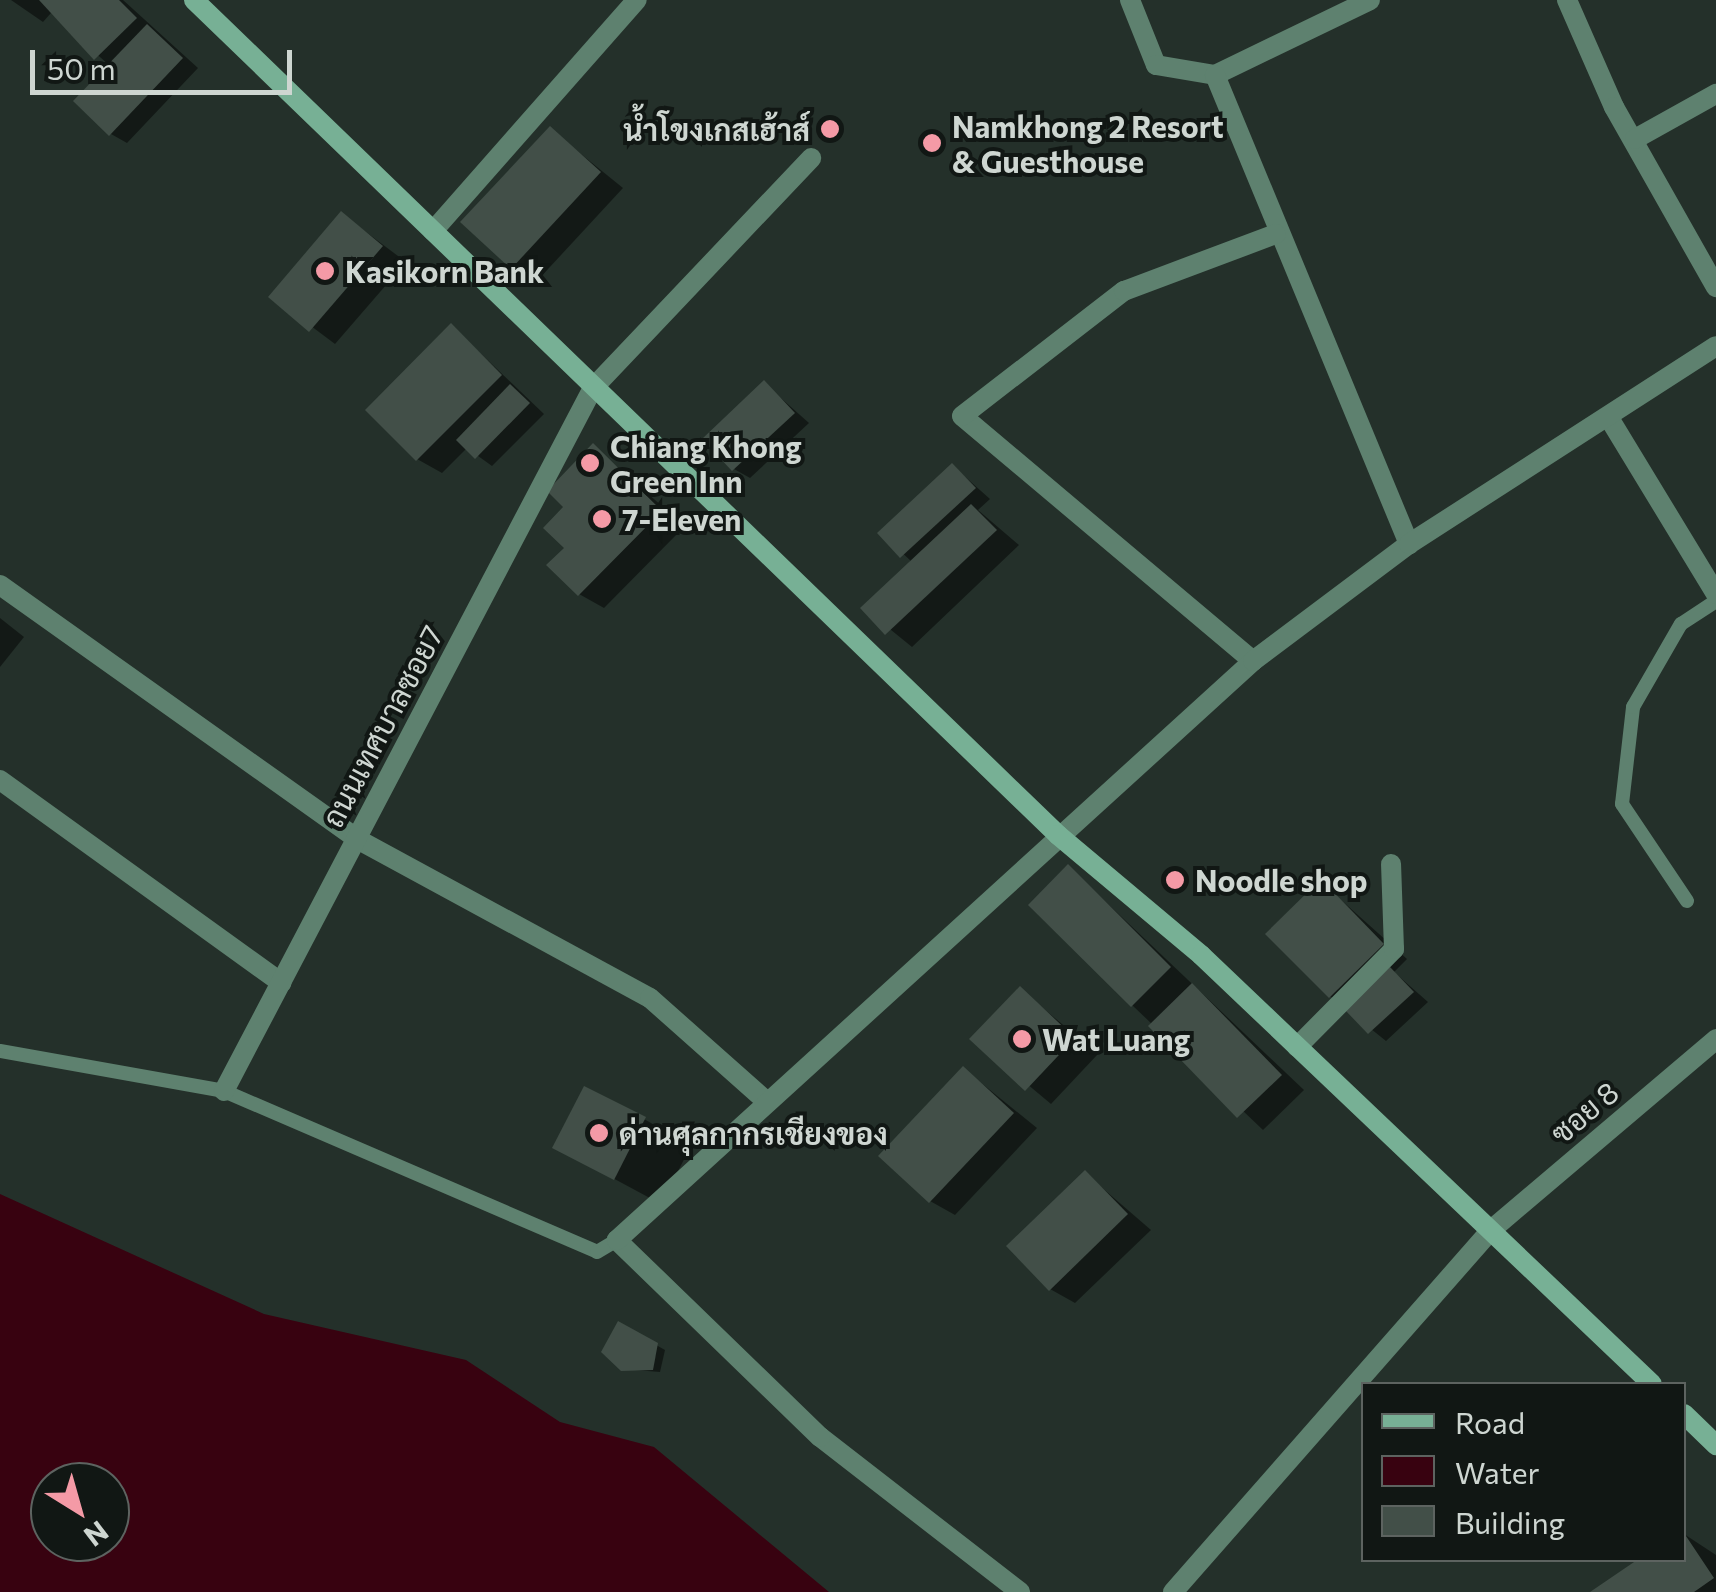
<!DOCTYPE html>
<html>
<head>
<meta charset="utf-8">
<style>
  body { margin:0 }
  #map { position:relative; width:1716px; height:1592px; overflow:hidden; background:#24302a; font-family:Commissioner,Sarabun,sans-serif }
  div>[style] { position:absolute }
  .water>* { inset:0; background:#380210 }
  .shadow>* { inset:0; background:#0007 }
  .building>* { inset:0; background:#424f48 }
  .lane>* { height:14px; margin:-7px; padding:0 7px; transform-origin:7px; border-radius:7px; background:#5e816f }
  .street>* { height:20px; margin:-10px; padding:0 10px; transform-origin:10px; border-radius:10px; background:#5e816f }
  .secondary>* { height:20px; margin:-10px; padding:0 10px; transform-origin:10px; border-radius:10px; background:#77b095 }
  .dots>* { width:28px; height:28px; translate:-50% -50%; box-sizing:border-box; border:5px solid #111714; border-radius:50% }
  span { translate:-50% -50%; white-space:nowrap; text-align:center; line-height:1.15; -webkit-text-stroke:8px #111714; paint-order:stroke }
  .poi-label { font-size:30px; color:#ced6d1; font-weight:700 }
  .left { translate:0 -50%; text-align:left }
  .right { translate:-100% -50%; text-align:right }
  .street-label { font-size:30px; color:#ced6d1 }
  .legend { position:absolute; left:1361px; top:1382px; width:325px; height:180px; box-sizing:border-box; background:#111714; border:2px solid #5d6360; margin:0; padding:12px 18px; list-style:none; font-size:30px; color:#ced6d1 }
  .legend li { display:flex; align-items:center; gap:20px; height:50px }
  .legend b { width:50px; border:2px solid #5d6360 }
  .north { position:absolute; left:30px; top:1462px; width:100px; height:100px; box-sizing:border-box; background:#111714; border:2px solid #5d6360; border-radius:50%; rotate:143deg; font-size:28px; font-weight:700; line-height:40px; text-align:center; color:#ced6d1 }
  .north::after { content:''; display:block; margin:auto; width:35px; height:45px; background:#f49aa6; clip-path:polygon(50% 0,100% 100%,50% 72%,0 100%) }
  .scale { position:absolute; left:30px; top:50px; width:262px; height:45px; box-sizing:border-box; border:5px solid #ced6d1; border-top:0; padding-left:12px; font-size:30px; line-height:35px; white-space:nowrap; color:#ced6d1; -webkit-text-stroke:8px #111714; paint-order:stroke }
</style>
</head>
<body>
<div id="map">
  <div class="water">
    <div style="clip-path:polygon(evenodd,0 1194px,264px 1314px,466px 1360px,560px 1422px,654px 1447px,829px 1592px,0 1592px,0 1194px,50px 1482px,110px 1482px,110px 1542px,50px 1542px,50px 1482px)"></div>
  </div>
  <div class="shadow">
    <div style="clip-path:polygon(11px 0,123px 0,198px 68px,127px 143px,111px 134px,110px 66px,51px 13px,43px 22px)"></div>
    <div style="clip-path:polygon(550px 129px,623px 188px,537px 281px,513px 267px)"></div>
    <div style="clip-path:polygon(342px 214px,406px 262px,335px 344px,271px 296px)"></div>
    <div style="clip-path:polygon(452px 326px,544px 414px,492px 466px,467px 448px,442px 473px,417px 459px)"></div>
    <div style="clip-path:polygon(764px 383px,809px 423px,750px 478px,734px 469px)"></div>
    <div style="clip-path:polygon(594px 447px,685px 526px,604px 608px,579px 594px,567px 548px)"></div>
    <div style="clip-path:polygon(953px 466px,990px 499px,978px 510px,1019px 545px,912px 647px,864px 608px,912px 562px,881px 533px)"></div>
    <div style="clip-path:polygon(0 618px,24px 637px,0 667px)"></div>
    <div style="clip-path:polygon(1069px 867px,1304px 1090px,1263px 1130px,1132px 1005px)"></div>
    <div style="clip-path:polygon(1321px 882px,1407px 959px,1394px 972px,1428px 1002px,1386px 1041px,1330px 996px)"></div>
    <div style="clip-path:polygon(1020px 989px,1098px 1054px,1051px 1104px,973px 1039px)"></div>
    <div style="clip-path:polygon(964px 1069px,1037px 1128px,955px 1215px,930px 1201px)"></div>
    <div style="clip-path:polygon(644px 1119px,691px 1146px,661px 1204px,555px 1147px)"></div>
    <div style="clip-path:polygon(1085px 1173px,1151px 1230px,1075px 1303px,1050px 1289px)"></div>
    <div style="clip-path:polygon(619px 1324px,665px 1350px,660px 1372px,623px 1369px)"></div>
    <div style="clip-path:polygon(1684px 1534px,1716px 1555px,1716px 1592px,1594px 1592px,1642px 1560px,1684px 1560px)"></div>
  </div>
  <div class="building">
    <div style="clip-path:polygon(39px 0,119px 0,137px 18px,94px 60px)"></div>
    <div style="clip-path:polygon(147px 24px,183px 58px,109px 136px,73px 101px)"></div>
    <div style="clip-path:polygon(550px 126px,601px 172px,511px 269px,460px 222px)"></div>
    <div style="clip-path:polygon(341px 211px,383px 246px,309px 332px,268px 297px)"></div>
    <div style="clip-path:polygon(451px 323px,502px 375px,416px 461px,365px 410px)"></div>
    <div style="clip-path:polygon(764px 380px,795px 413px,732px 471px,702px 439px)"></div>
    <div style="clip-path:polygon(510px 384px,530px 403px,475px 459px,456px 440px)"></div>
    <div style="clip-path:polygon(593px 443px,662px 511px,578px 596px,546px 565px,564px 548px,543px 528px,563px 507px,547px 491px)"></div>
    <div style="clip-path:polygon(952px 463px,976px 488px,900px 558px,877px 533px)"></div>
    <div style="clip-path:polygon(971px 504px,997px 530px,885px 635px,860px 608px)"></div>
    <div style="clip-path:polygon(1068px 864px,1171px 967px,1131px 1007px,1028px 905px)"></div>
    <div style="clip-path:polygon(1321px 879px,1384px 944px,1329px 998px,1265px 934px)"></div>
    <div style="clip-path:polygon(1390px 967px,1414px 992px,1368px 1034px,1345px 1010px)"></div>
    <div style="clip-path:polygon(1192px 983px,1282px 1075px,1237px 1118px,1148px 1026px)"></div>
    <div style="clip-path:polygon(1020px 986px,1075px 1038px,1025px 1091px,969px 1039px)"></div>
    <div style="clip-path:polygon(963px 1066px,1014px 1113px,929px 1203px,878px 1156px)"></div>
    <div style="clip-path:polygon(584px 1086px,646px 1117px,614px 1180px,552px 1148px)"></div>
    <div style="clip-path:polygon(1085px 1170px,1128px 1214px,1049px 1291px,1006px 1246px)"></div>
    <div style="clip-path:polygon(618px 1321px,658px 1343px,653px 1370px,621px 1371px,601px 1352px)"></div>
    <div style="clip-path:polygon(1684px 1533px,1714px 1578px,1694px 1592px,1590px 1592px,1637px 1560px,1684px 1560px)"></div>
  </div>
  <div class="lane">
    <div style="left:1687px;top:901px;width:117px;rotate:-123.8deg"></div>
    <div style="left:1622px;top:804px;width:98px;rotate:-83.5deg"></div>
    <div style="left:1633px;top:707px;width:96px;rotate:-60deg"></div>
    <div style="left:1681px;top:624px;width:42px;rotate:-33.3deg"></div>
    <div style="left:0;top:1051px;width:228px;rotate:10.1deg"></div>
    <div style="left:224px;top:1091px;width:406px;rotate:23.3deg"></div>
    <div style="left:597px;top:1252px;width:23px;rotate:-31deg"></div>
  </div>
  <div class="street">
    <div style="left:1130px;top:0;width:70px;rotate:68.2deg"></div>
    <div style="left:1156px;top:65px;width:60px;rotate:9.6deg"></div>
    <div style="left:1215px;top:75px;width:172px;rotate:-25.8deg"></div>
    <div style="left:1567px;top:0;width:117px;rotate:66.3deg"></div>
    <div style="left:1614px;top:107px;width:207px;rotate:60.5deg"></div>
    <div style="left:1215px;top:75px;width:508px;rotate:67.53deg"></div>
    <div style="left:1635px;top:139px;width:93px;rotate:-29.1deg"></div>
    <div style="left:433px;top:231px;width:308px;rotate:-48.6deg"></div>
    <div style="left:1609px;top:418px;width:206px;rotate:58.7deg"></div>
    <div style="left:0;top:585px;width:438px;rotate:35.4deg"></div>
    <div style="left:357px;top:839px;width:333px;rotate:28.5deg"></div>
    <div style="left:650px;top:998px;width:157px;rotate:41.6deg"></div>
    <div style="left:1253px;top:661px;width:380px;rotate:-139.9deg"></div>
    <div style="left:962px;top:416px;width:205px;rotate:-37.7deg"></div>
    <div style="left:1124px;top:291px;width:162px;rotate:-20.6deg"></div>
    <div style="left:0;top:780px;width:347px;rotate:35.8deg"></div>
    <div style="left:1297px;top:1047px;width:138px;rotate:-45.3deg"></div>
    <div style="left:1394px;top:949px;width:85px;rotate:-92deg"></div>
    <div style="left:224px;top:1091px;width:794px;rotate:-62.31deg"></div>
    <div style="left:593px;top:388px;width:317px;rotate:-46.5deg"></div>
    <div style="left:1020px;top:1592px;width:253px;rotate:-142.2deg"></div>
    <div style="left:820px;top:1437px;width:283px;rotate:-135.9deg"></div>
    <div style="left:617px;top:1240px;width:860px;rotate:-42.31deg"></div>
    <div style="left:1253px;top:661px;width:195px;rotate:-36.9deg"></div>
    <div style="left:1409px;top:544px;width:365px;rotate:-32.8deg"></div>
    <div style="left:1173px;top:1592px;width:480px;rotate:-48.7deg"></div>
    <div style="left:1490px;top:1231px;width:297px;rotate:-40.3deg"></div>
  </div>
  <div class="secondary">
    <div style="left:194px;top:0;width:1202px;rotate:44.02deg"></div>
    <div style="left:1058px;top:835px;width:187px;rotate:40deg"></div>
    <div style="left:1201px;top:955px;width:622px;rotate:43.57deg"></div>
    <div style="left:1684px;top:1414px;width:45px;rotate:44.1deg"></div>
  </div>
  <div class="dots">
    <div style="left:830px;top:129px;background:#f49aa6"></div>
    <div style="left:932px;top:143px;background:#f49aa6"></div>
    <div style="left:325px;top:271px;background:#f49aa6"></div>
    <div style="left:590px;top:463px;background:#f49aa6"></div>
    <div style="left:602px;top:519px;background:#f49aa6"></div>
    <div style="left:1175px;top:880px;background:#f49aa6"></div>
    <div style="left:1022px;top:1039px;background:#f49aa6"></div>
    <div style="left:599px;top:1133px;background:#f49aa6"></div>
  </div>
  <div class="poi-label">
    <span class="left" style="left:952px;top:143px">Namkhong 2 Resort<br>&amp; Guesthouse</span>
    <span class="right" style="left:810px;top:129px">น้ำโขงเกสเฮ้าส์</span>
    <span class="left" style="left:345px;top:271px">Kasikorn Bank</span>
    <span class="left" style="left:610px;top:463px">Chiang Khong<br>Green Inn</span>
    <span class="left" style="left:622px;top:519px">7-Eleven</span>
    <span class="left" style="left:1195px;top:880px">Noodle shop</span>
    <span class="left" style="left:1042px;top:1039px">Wat Luang</span>
    <span class="left" style="left:619px;top:1133px">ด่านศุลกากรเชียงของ</span>
  </div>
  <div class="street-label">
    <span style="left:382px;top:726px;rotate:-62deg">ถนนเทศบาลซอย7</span>
    <span style="left:1584px;top:1112px;rotate:-40deg">ซอย 8</span>
  </div>
  <ul class="legend">
  <li><b style="height:12px;background:#77b095"></b>Road</li>
  <li><b style="height:28px;background:#380210"></b>Water</li>
  <li><b style="height:28px;background:#424f48"></b>Building</li>
  </ul>
  <div class="north">N</div>
  <div class="scale">50 m</div>
</div>
</body>
</html>
